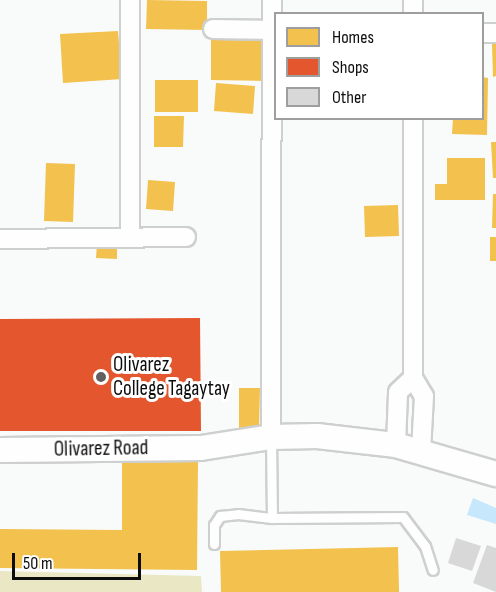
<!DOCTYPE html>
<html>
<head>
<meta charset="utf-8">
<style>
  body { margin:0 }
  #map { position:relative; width:496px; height:592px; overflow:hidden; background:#f9fbfa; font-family:"Sofia Sans Condensed",sans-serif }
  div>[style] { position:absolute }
  .green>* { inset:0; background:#eae7c4 }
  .water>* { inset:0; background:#c7e7fd }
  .homes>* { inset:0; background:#f2c14e }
  .shops>* { inset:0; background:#e4572e }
  .building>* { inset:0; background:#d7d8d7 }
  .roads { filter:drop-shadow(2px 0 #ced0cf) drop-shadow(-2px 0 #ced0cf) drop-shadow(0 2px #ced0cf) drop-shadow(0 -2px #ced0cf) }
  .lane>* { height:9px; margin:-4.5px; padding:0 4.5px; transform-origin:4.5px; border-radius:4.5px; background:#fefefe }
  .street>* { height:18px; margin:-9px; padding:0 9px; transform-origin:9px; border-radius:9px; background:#fefefe }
  .secondary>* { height:24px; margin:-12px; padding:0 12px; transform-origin:12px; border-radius:12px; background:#fefefe }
  .dots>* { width:16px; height:16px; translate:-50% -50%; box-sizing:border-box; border:3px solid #fff; border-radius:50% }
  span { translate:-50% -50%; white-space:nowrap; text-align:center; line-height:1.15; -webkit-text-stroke:6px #fff; paint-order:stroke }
  .poi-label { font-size:21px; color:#0c0d0c }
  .left { translate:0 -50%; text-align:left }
  .street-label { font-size:21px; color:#0c0d0c }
  .legend { position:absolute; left:274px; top:12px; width:210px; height:108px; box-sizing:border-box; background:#fff; border:2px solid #9e9e9e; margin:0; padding:8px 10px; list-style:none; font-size:18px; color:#0c0d0c }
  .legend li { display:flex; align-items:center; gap:12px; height:30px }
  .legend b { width:30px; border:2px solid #9e9e9e }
  .scale { position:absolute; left:12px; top:553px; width:129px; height:27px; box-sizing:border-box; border:3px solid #0c0d0c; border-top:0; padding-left:8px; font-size:18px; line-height:21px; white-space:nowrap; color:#0c0d0c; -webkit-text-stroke:4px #fff; paint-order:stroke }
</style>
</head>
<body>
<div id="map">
  <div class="green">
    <div style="clip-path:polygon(0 571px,201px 576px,202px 592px,0 592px)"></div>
  </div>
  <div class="water">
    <div style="clip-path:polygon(473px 498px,496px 508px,496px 524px,467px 515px)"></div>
  </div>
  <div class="homes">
    <div style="clip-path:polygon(147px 0,207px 1px,207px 30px,146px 29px)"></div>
    <div style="clip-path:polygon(118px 31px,122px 79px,63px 83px,60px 34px)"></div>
    <div style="clip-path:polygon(211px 39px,266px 40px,266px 81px,211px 80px)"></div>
    <div style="clip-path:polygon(492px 44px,496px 44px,496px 76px,493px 77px)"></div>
    <div style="clip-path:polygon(482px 77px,488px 78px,487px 135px,452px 134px,453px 118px,482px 118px)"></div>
    <div style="clip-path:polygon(155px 80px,198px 80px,198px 112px,155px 112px)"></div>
    <div style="clip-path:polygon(216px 83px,255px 86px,253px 114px,214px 111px)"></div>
    <div style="clip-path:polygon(154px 116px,184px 116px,183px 147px,154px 147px)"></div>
    <div style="clip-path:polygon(491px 142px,496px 142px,496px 178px,493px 178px)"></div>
    <div style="clip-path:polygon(447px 158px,485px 158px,485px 200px,435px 200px,435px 184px,447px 184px)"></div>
    <div style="clip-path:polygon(46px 163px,75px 164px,73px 222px,44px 221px)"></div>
    <div style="clip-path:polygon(148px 180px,175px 182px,173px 211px,146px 209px)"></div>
    <div style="clip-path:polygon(493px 194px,496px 194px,496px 228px,492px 228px)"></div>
    <div style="clip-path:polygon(398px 205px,399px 236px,365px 237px,364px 206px)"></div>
    <div style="clip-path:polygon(490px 237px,496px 237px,496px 261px,490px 261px)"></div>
    <div style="clip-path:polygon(97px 244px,117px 245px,117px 259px,96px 258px)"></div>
    <div style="clip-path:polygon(239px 388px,260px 388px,259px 429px,239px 429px)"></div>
    <div style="clip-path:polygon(122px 461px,198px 461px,197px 570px,0 568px,0 529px,122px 530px)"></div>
    <div style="clip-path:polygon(398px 547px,399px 592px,221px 592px,220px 551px)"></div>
  </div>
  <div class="shops">
    <div style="clip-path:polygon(200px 318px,201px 431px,0 431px,0 319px)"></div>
  </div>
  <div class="building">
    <div style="clip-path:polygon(456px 538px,481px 546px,472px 571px,448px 563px)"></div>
    <div style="clip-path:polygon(487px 545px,496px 548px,496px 592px,473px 583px)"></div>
  </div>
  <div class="roads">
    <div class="lane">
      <div style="left:271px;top:437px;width:81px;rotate:89.3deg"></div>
      <div style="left:214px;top:544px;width:19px;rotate:-90deg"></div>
      <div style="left:214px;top:525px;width:11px;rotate:-56deg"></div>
      <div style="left:220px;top:516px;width:18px;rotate:-6deg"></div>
      <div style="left:238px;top:514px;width:34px;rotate:7deg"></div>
      <div style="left:272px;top:518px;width:131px;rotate:-0.4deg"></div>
      <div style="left:403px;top:517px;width:36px;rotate:53deg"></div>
      <div style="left:425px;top:546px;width:25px;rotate:72deg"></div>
    </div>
    <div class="street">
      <div style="left:130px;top:0;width:238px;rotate:90deg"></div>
      <div style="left:413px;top:0;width:14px;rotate:90deg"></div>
      <div style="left:213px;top:29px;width:63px;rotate:0.9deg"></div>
      <div style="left:482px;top:33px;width:14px"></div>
      <div style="left:413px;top:118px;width:260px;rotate:90deg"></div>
      <div style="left:413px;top:378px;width:21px;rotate:59deg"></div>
      <div style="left:424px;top:396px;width:56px;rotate:93.1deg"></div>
      <div style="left:0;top:239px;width:186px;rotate:-0.6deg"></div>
      <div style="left:271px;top:437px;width:437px;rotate:-89.9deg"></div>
      <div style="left:396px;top:445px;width:53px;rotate:-87.8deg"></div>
      <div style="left:398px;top:392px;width:21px;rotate:-43deg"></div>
    </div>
    <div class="secondary">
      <div style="left:0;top:450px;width:201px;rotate:-0.6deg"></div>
      <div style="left:201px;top:448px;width:71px;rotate:-8.9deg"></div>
      <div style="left:271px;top:437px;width:46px;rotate:-1.2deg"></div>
      <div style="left:317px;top:436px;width:80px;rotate:6.5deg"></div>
      <div style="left:396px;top:445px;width:104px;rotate:16.2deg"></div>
    </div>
  </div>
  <div class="dots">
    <div style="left:101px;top:377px;background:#5f605f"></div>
  </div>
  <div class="poi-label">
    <span class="left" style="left:113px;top:377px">Olivarez<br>College Tagaytay</span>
  </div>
  <div class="street-label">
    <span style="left:101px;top:449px;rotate:-1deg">Olivarez Road</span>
  </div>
  <ul class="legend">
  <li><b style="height:16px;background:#f2c14e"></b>Homes</li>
  <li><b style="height:16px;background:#e4572e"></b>Shops</li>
  <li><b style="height:16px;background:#d7d8d7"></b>Other</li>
  </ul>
  <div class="scale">50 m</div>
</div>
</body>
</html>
